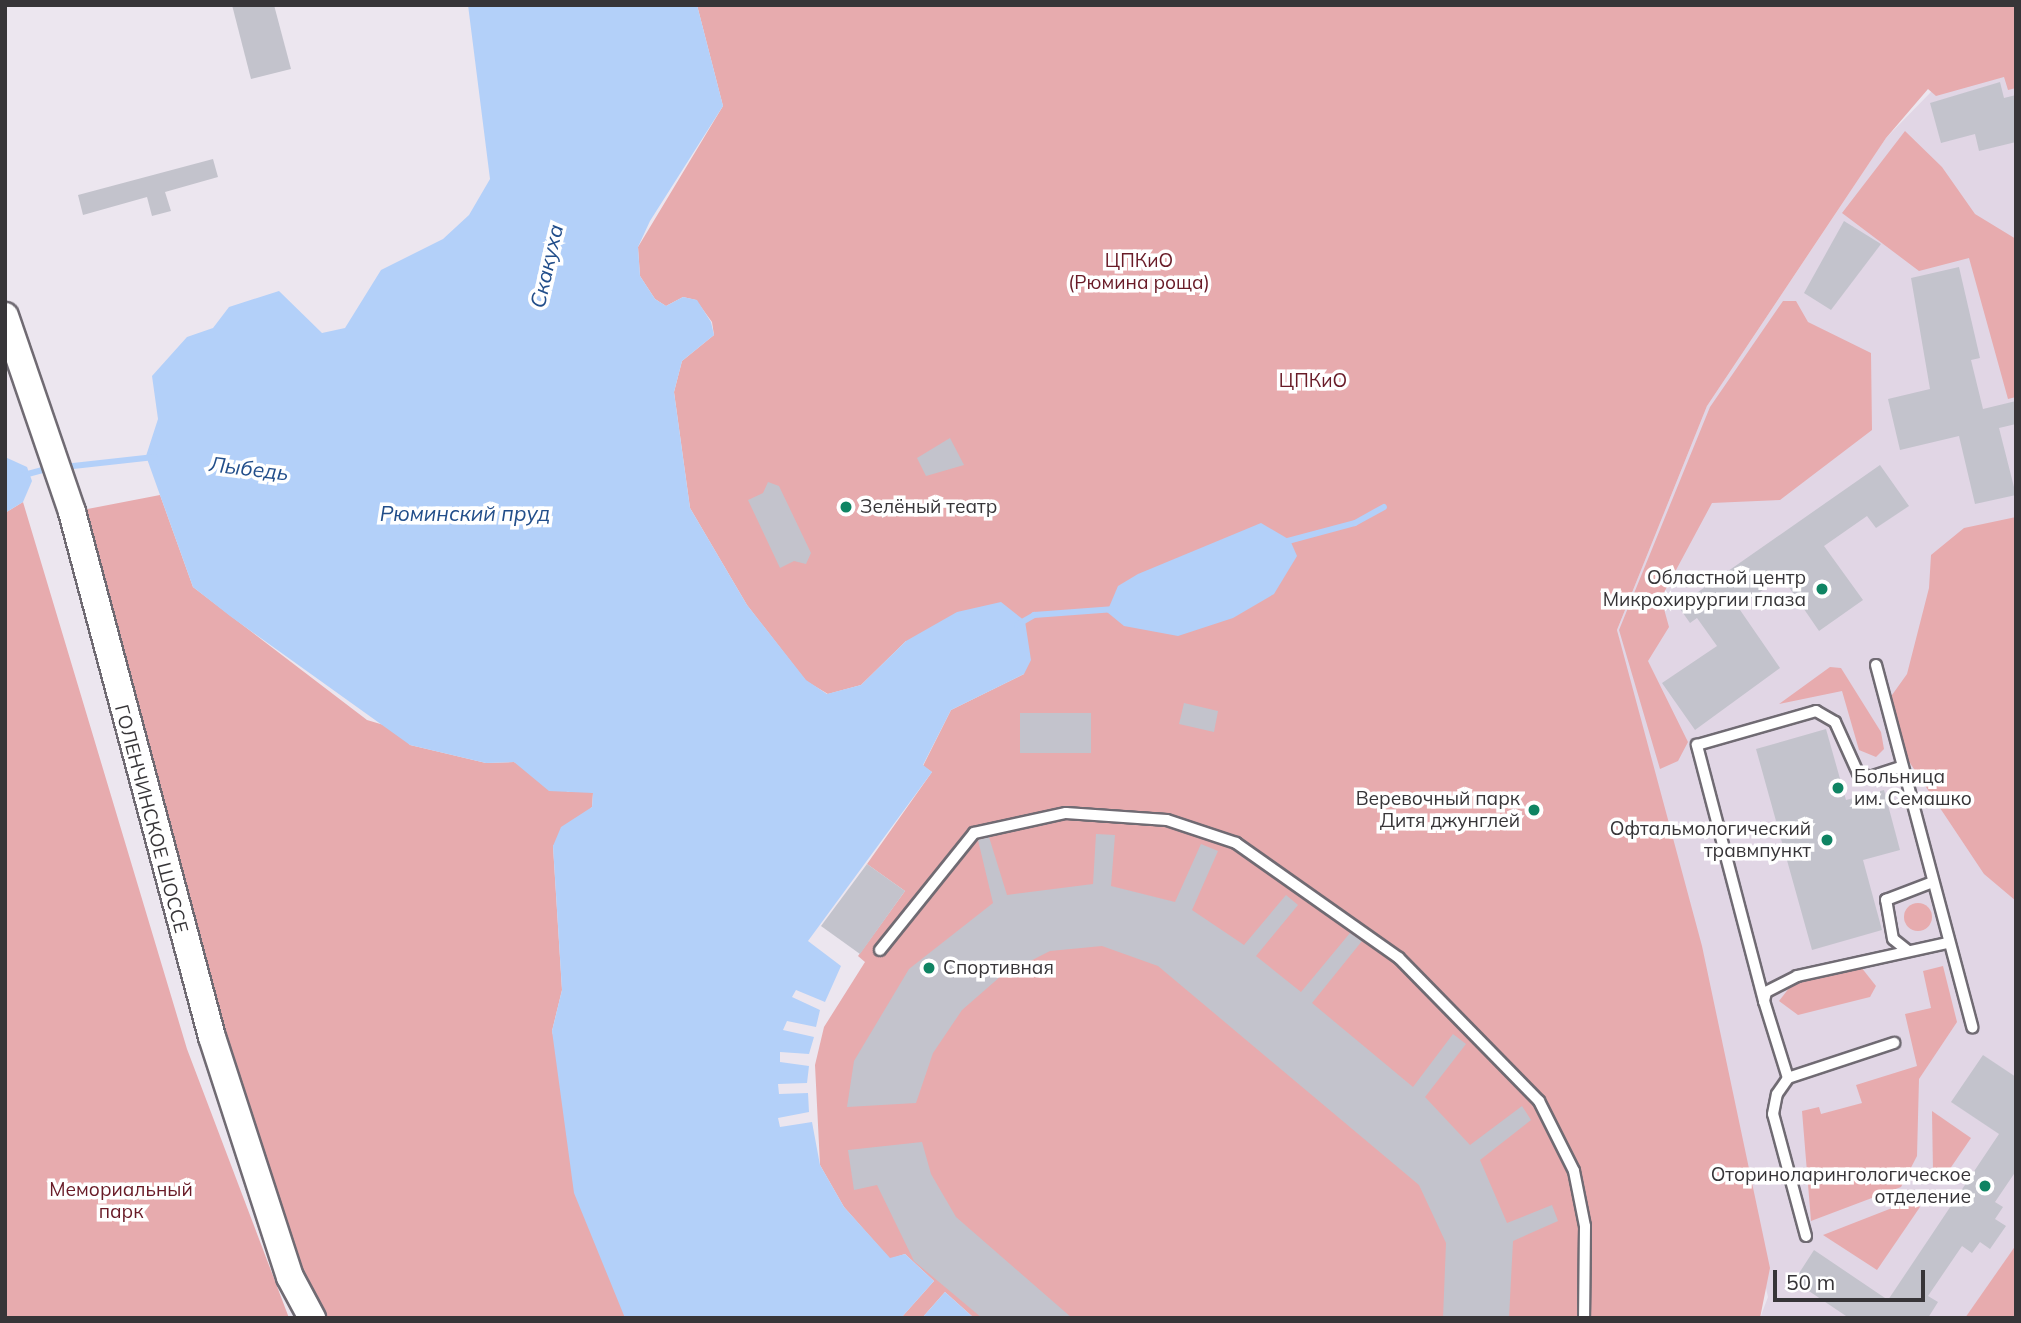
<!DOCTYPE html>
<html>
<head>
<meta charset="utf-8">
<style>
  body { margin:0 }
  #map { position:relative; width:2021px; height:1323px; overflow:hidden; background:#ece6ef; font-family:Mulish,sans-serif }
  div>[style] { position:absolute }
  .built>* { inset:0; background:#e1d6e5 }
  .green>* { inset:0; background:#e7abae }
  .round { border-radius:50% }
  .water>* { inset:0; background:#b3d0f9 }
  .stream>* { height:6px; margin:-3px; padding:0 3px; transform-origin:3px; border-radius:3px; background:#b3d0f9 }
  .building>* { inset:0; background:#c3c3cc }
  .roads { filter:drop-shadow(2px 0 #706b73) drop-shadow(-2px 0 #706b73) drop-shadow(0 2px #706b73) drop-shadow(0 -2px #706b73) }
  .lane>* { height:10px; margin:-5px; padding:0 5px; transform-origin:5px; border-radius:5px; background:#fff }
  .secondary>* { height:26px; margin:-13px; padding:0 13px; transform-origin:13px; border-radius:13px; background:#fff }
  .dots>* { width:19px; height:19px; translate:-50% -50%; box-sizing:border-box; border:4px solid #fff; border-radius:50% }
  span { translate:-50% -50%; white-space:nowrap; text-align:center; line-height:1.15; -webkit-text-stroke:7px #fff; paint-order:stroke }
  .park-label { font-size:19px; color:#691b27 }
  .poi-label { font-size:19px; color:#373538 }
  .left { translate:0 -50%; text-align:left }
  .right { translate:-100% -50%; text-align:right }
  .street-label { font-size:19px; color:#373538 }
  .water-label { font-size:21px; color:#224e8a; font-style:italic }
  .frame { position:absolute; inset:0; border:7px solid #373538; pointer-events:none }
  .scale { position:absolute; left:1773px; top:1270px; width:152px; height:32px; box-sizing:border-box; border:4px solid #373538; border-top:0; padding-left:9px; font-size:21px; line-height:24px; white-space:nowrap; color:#373538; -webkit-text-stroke:5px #fff; paint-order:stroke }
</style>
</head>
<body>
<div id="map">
  <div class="built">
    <div style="clip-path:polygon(2016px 5px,2016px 1318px,1760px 1318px,1768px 1297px,1617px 630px,1707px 406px,1886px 138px)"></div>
  </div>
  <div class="green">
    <div style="clip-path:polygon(evenodd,697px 5px,2016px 5px,2016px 88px,2008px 90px,2004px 77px,1936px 96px,1928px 89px,1886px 138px,1707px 406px,1617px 630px,1702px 946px,1770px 1268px,1760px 1318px,974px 1318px,945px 1292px,922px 1318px,901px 1318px,934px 1281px,905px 1254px,890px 1259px,844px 1207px,820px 1165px,815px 1065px,824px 1027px,865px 962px,858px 956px,905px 891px,867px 864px,932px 772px,923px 766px,951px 710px,1024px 674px,906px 641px,861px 685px,828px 694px,806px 681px,747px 605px,690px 508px,674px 392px,682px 361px,714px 335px,712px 322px,696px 300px,683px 297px,666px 306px,655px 299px,640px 276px,638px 247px,723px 106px,697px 5px,1020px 713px,1090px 713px,1091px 753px,1020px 753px,1020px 713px)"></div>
    <div style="clip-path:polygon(1905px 131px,1942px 167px,1975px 214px,2016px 239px,2016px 397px,2008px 399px,1969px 258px,1919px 271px,1842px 213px)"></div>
    <div style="clip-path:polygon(1783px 301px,1796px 301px,1808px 322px,1871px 353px,1872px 430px,1780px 500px,1712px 503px,1661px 598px,1669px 627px,1648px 661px,1688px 742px,1678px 761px,1660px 769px,1619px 630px,1710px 407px)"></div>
    <div style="clip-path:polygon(160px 495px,193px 587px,367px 720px,397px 729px,410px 745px,486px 763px,514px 762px,568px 792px,583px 788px,593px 793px,592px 807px,553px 846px,562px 990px,552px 1031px,625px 1318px,312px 1318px,290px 1277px,72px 512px)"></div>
    <div style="clip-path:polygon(23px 502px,187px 1049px,289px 1318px,5px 1318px,5px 513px)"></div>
    <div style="clip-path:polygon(2016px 517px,2016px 901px,1984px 874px,1904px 754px,1887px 702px,1907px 674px,1929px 588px,1931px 555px,1964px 528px)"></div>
    <div style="clip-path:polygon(1830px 667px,1841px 668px,1881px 732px,1884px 749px,1876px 757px,1859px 750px,1842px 691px,1779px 704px)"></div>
    <div class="round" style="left:1904px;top:903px;width:28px;height:28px"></div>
    <div style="clip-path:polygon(1943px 966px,1957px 1022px,1919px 1079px,1917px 1156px,1901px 1187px,1811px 1221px,1802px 1111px,1819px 1107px,1821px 1114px,1862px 1103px,1856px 1085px,1917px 1066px,1905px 1014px,1931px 1008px,1923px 971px)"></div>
    <div style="clip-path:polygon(1861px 967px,1876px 986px,1870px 997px,1798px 1015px,1779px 1001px,1793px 983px)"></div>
    <div style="clip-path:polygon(1932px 1111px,1971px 1138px,1943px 1179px,1933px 1172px)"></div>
    <div style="clip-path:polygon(1910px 1201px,1920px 1207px,1877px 1270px,1823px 1235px)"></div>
    <div style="clip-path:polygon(2016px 1245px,2016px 1318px,1965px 1318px)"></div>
  </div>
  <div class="water">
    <div style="clip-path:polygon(468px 5px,697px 5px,723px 106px,650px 221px,638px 247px,640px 276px,655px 299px,666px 306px,683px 297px,697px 300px,711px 322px,714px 335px,682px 361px,674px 392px,690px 508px,747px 605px,806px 680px,827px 694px,861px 685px,906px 641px,957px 612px,1001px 602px,1025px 621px,1031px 660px,1024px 674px,951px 710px,923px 765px,932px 772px,808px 941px,841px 966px,825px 1002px,796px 990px,792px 997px,820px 1010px,816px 1027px,787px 1021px,783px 1030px,814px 1037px,809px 1054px,780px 1052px,780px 1062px,809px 1066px,807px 1083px,778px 1084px,779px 1094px,808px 1093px,809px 1112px,778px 1118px,780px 1127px,812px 1122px,820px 1165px,844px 1207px,890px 1258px,905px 1254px,934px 1281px,901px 1318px,625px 1318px,574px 1193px,552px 1031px,562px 990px,553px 846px,561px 827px,592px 807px,593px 793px,549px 791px,514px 762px,486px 763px,410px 745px,230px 616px,193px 587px,146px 456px,158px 419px,152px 376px,187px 337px,213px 328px,229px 307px,279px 291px,322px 333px,345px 328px,381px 270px,443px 239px,469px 215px,490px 179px)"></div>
    <div style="clip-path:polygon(5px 457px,27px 467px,32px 481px,23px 502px,5px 513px)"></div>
    <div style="clip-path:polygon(1261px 523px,1290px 540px,1297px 556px,1274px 594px,1233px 618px,1178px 636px,1124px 626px,1107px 612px,1118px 586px,1138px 574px)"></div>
    <div style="clip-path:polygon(945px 1292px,974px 1318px,922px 1318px)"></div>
  </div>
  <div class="stream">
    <div style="left:64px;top:467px;width:91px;rotate:-6.3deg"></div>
    <div style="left:24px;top:475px;width:27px;rotate:-15deg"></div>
    <div style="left:1284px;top:542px;width:73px;rotate:-15deg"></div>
    <div style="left:1355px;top:523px;width:33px;rotate:-29deg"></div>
    <div style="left:1017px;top:625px;width:20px;rotate:-30deg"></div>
    <div style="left:1034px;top:615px;width:81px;rotate:-4.2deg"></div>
  </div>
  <div class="building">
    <div style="clip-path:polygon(232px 5px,274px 5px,291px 69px,251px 79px)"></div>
    <div style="clip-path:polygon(2000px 82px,2004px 98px,2016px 95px,2016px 142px,1979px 151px,1975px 134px,1941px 143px,1930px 103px)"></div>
    <div style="clip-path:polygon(213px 159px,218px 177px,165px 192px,171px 211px,152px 216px,147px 197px,83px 215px,78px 195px)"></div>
    <div style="clip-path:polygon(1844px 221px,1881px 244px,1831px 310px,1804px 293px)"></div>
    <div style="clip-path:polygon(1959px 267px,1980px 358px,1971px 360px,1983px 409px,2016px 401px,2016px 424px,1999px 428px,2016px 495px,1975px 504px,1959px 436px,1900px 450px,1888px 399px,1930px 389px,1911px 278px)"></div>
    <div style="clip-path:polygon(950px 438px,964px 465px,926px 476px,917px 458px)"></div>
    <div style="clip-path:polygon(1880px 465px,1909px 506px,1876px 528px,1867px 516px,1824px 546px,1863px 600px,1819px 631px,1782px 577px,1738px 607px,1780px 668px,1695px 730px,1662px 683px,1717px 646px,1697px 618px,1690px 623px,1678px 606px)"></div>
    <div style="clip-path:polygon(768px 482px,779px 486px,811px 553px,806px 564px,794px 561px,780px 568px,748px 500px,763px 493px)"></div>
    <div style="clip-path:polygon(1184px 703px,1218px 711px,1214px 732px,1179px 724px)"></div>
    <div style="clip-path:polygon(1020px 713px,1091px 713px,1091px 753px,1020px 753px)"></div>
    <div style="clip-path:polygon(1826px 729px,1846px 800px,1884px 790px,1900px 850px,1863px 860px,1882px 930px,1812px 950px,1756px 749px)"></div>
    <div style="clip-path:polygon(1096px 834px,1115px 835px,1111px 886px,1175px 902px,1201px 844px,1218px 851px,1192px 910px,1244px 945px,1286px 895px,1298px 905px,1256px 956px,1301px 992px,1350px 933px,1362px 941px,1312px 1003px,1413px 1087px,1453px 1034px,1466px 1044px,1425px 1097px,1470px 1145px,1522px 1106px,1531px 1120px,1480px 1160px,1507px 1223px,1552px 1205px,1558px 1221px,1513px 1241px,1509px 1318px,1443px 1318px,1446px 1243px,1419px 1185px,1158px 966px,1102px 946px,1050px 951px,1001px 976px,962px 1010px,933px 1053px,916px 1103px,847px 1107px,854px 1061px,909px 969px,993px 903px,978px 840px,989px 837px,1007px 895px,1093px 884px)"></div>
    <div style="clip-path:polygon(867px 864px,905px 891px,860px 954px,821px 926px)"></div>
    <div style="clip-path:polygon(1983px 1055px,2016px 1077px,2016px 1171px,1995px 1202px,2003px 1207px,1995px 1219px,2006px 1226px,1990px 1249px,1980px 1242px,1972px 1253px,1962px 1246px,1928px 1296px,1938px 1302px,1928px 1318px,1849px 1318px,1794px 1281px,1814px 1250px,1888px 1300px,1999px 1134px,1951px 1102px)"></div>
    <div style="clip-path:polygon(922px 1142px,931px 1174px,956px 1217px,1072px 1318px,982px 1318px,914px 1261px,877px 1185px,854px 1190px,848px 1150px)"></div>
  </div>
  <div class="roads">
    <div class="lane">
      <div style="left:1876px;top:665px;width:375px;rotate:75.1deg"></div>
      <div style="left:880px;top:950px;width:150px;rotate:-51.2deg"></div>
      <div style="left:974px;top:833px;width:94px;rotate:-12.3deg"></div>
      <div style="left:1066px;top:813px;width:101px;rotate:4deg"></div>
      <div style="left:1167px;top:820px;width:73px;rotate:18.4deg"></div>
      <div style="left:1236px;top:843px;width:199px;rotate:35.2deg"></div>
      <div style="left:1399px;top:958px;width:200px;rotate:45.6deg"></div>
      <div style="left:1539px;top:1101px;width:78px;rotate:63.4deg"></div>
      <div style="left:1574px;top:1171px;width:56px;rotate:78.7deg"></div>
      <div style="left:1585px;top:1226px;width:92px;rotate:90.6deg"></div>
      <div style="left:1908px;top:951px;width:19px;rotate:-141deg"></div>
      <div style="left:1893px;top:939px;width:40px;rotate:-100deg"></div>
      <div style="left:1886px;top:900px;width:47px;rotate:-21.1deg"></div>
      <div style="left:1764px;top:1001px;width:265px;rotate:-104.7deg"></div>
      <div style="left:1697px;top:745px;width:124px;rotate:-15.9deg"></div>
      <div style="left:1816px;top:711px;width:22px;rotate:30deg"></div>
      <div style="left:1835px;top:722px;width:56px;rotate:65.7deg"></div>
      <div style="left:1858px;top:773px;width:13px;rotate:18deg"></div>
      <div style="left:1870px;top:777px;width:33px;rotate:-18deg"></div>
      <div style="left:1788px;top:1078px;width:81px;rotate:-107.3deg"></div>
      <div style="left:1764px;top:1001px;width:9px;rotate:-77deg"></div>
      <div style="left:1766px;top:992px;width:35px;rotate:-27deg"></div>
      <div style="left:1797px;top:976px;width:154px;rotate:-12.4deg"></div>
      <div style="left:1806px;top:1236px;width:126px;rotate:-105.1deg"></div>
      <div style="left:1773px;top:1114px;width:20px;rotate:-79deg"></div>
      <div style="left:1777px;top:1094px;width:19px;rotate:-55deg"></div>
      <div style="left:1788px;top:1078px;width:112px;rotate:-18.3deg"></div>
    </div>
    <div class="secondary">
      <div style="left:5px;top:316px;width:207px;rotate:71.1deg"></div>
      <div style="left:72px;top:512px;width:543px;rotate:75.07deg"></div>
      <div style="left:212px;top:1037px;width:252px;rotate:72deg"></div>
      <div style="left:290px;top:1277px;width:47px;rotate:61.8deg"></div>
    </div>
  </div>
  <div class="dots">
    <div style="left:846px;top:507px;background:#0f8463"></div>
    <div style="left:1822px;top:589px;background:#0f8463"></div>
    <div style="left:1838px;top:788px;background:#0f8463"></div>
    <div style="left:1534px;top:810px;background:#0f8463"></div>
    <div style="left:1827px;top:840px;background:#0f8463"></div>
    <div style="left:929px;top:968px;background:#0f8463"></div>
    <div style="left:1985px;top:1186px;background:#0f8463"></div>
  </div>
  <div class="park-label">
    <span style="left:1139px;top:272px">ЦПКиО<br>(Рюмина роща)</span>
    <span style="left:1313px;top:381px">ЦПКиО</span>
    <span style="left:121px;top:1201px">Мемориальный<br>парк</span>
  </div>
  <div class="poi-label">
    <span class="left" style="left:860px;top:507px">Зелёный театр</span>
    <span class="right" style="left:1806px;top:589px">Областной центр<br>Микрохирургии глаза</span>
    <span class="left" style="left:1854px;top:788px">Больница<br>им. Семашко</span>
    <span class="right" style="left:1520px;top:810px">Веревочный парк<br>Дитя джунглей</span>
    <span class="right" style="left:1811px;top:840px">Офтальмологический<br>травмпункт</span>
    <span class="left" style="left:943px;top:968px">Спортивная</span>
    <span class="right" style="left:1971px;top:1186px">Оториноларингологическое<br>отделение</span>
  </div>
  <div class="street-label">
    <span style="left:151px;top:819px;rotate:75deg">ГОЛЕНЧИНСКОЕ ШОССЕ</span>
  </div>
  <div class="water-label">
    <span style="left:546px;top:266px;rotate:-77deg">Скакуха</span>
    <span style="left:249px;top:468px;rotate:7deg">Лыбедь</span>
    <span style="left:465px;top:513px">Рюминский пруд</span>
  </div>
  <div class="frame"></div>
  <div class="scale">50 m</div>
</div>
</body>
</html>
